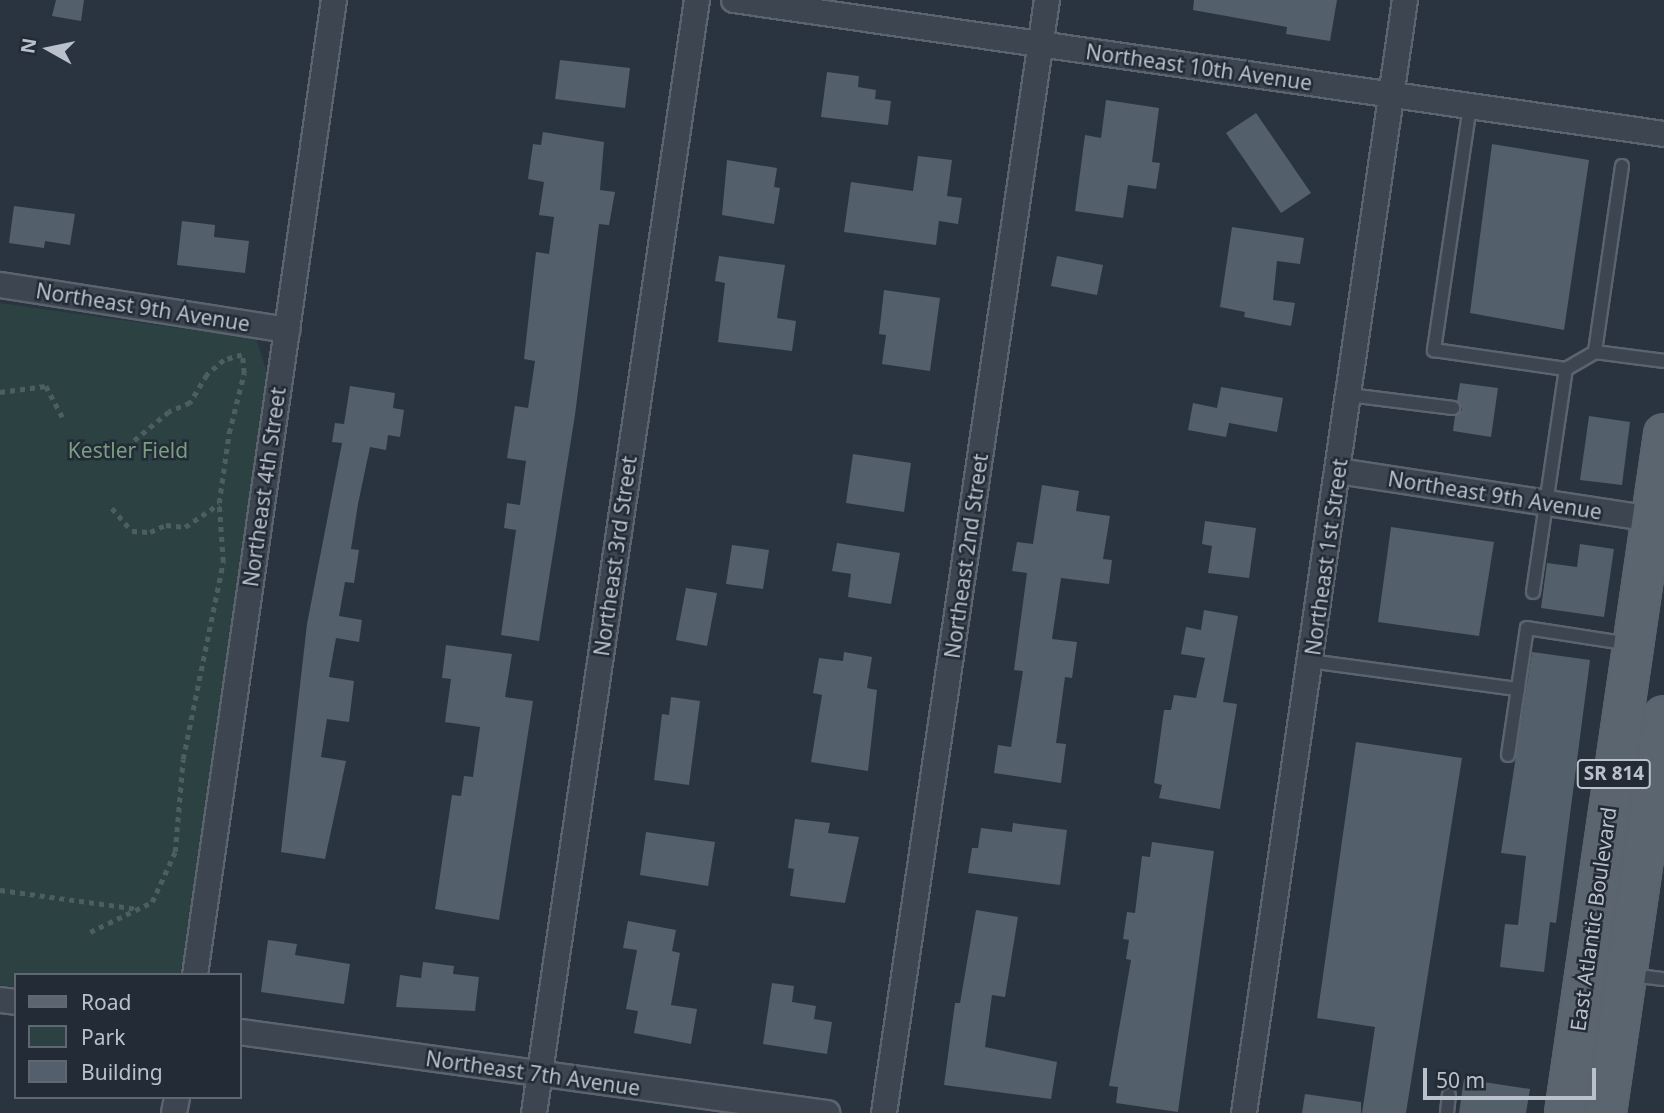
<!DOCTYPE html>
<html>
<head>
<meta charset="utf-8">
<style>
  body { margin:0 }
  #map { position:relative; width:1664px; height:1113px; overflow:hidden; background:#293440; font-family:"Noto Sans",sans-serif }
  div>[style] { position:absolute }
  .green>* { inset:0; background:#2c4242 }
  .building>* { inset:0; background:#535f6b }
  .path>* { height:4.5px; margin-top:-2.25px; transform-origin:0; background:repeating-linear-gradient(90deg,#4b5f60 0 5px,transparent 0 10px) }
  .roads { filter:drop-shadow(2px 0 #5b646e) drop-shadow(-2px 0 #5b646e) drop-shadow(0 2px #5b646e) drop-shadow(0 -2px #5b646e) }
  .service>* { height:12px; margin:-6px; padding:0 6px; transform-origin:6px; border-radius:6px; background:#3d4650 }
  .minor>* { height:24px; margin:-12px; padding:0 12px; transform-origin:12px; border-radius:12px; background:#3d4650 }
  .primary>* { height:38px; margin:-19px; padding:0 19px; transform-origin:19px; border-radius:19px; background:#5b6570 }
  span { translate:-50% -50%; white-space:nowrap; text-align:center; line-height:1.15; -webkit-text-stroke:5px #222b36; paint-order:stroke }
  .shield-label span { padding:2px 5px; background:#222b36; border:2px solid; border-radius:5px; -webkit-text-stroke-width:0 }
  .shield-label { font-size:19px; color:#bac1ca; font-weight:700 }
  .street-label { font-size:21px; color:#bac1ca }
  .park-label { font-size:21px; color:#7a9e81 }
  .legend { position:absolute; left:14px; top:973px; width:228px; height:126px; box-sizing:border-box; background:#222b36; border:2px solid #5f6771; margin:0; padding:9px 12px; list-style:none; font-size:21px; color:#bac1ca }
  .legend li { display:flex; align-items:center; gap:14px; height:35px }
  .legend b { width:35px; border:2px solid #5f6771 }
  .north { position:absolute; left:14px; top:14px; width:70px; height:70px; -webkit-text-stroke:5px #222b36; paint-order:stroke; rotate:279deg; font-size:19px; font-weight:700; line-height:28px; text-align:center; color:#bac1ca }
  .north::after { content:''; display:block; margin:auto; width:24px; height:32px; background:#bac1ca; clip-path:polygon(50% 0,100% 100%,50% 72%,0 100%) }
  .scale { position:absolute; left:1423px; top:1068px; width:173px; height:32px; box-sizing:border-box; border:4px solid #bac1ca; border-top:0; padding-left:9px; font-size:21px; line-height:24px; white-space:nowrap; color:#bac1ca; -webkit-text-stroke:5px #222b36; paint-order:stroke }
</style>
</head>
<body>
<div id="map">
  <div class="green">
    <div style="clip-path:polygon(0 303px,256px 339px,267px 372px,186px 953px,179px 975px,16px 975px,16px 987px,0 985px)"></div>
  </div>
  <div class="building">
    <div style="clip-path:polygon(56px 0,84px 0,81px 21px,52px 16px)"></div>
    <div style="clip-path:polygon(1194px 0,1337px 0,1330px 41px,1286px 34px,1287px 27px,1193px 10px)"></div>
    <div style="clip-path:polygon(560px 60px,630px 68px,625px 108px,555px 99px)"></div>
    <div style="clip-path:polygon(827px 72px,859px 76px,858px 87px,876px 90px,875px 99px,891px 101px,888px 125px,821px 117px)"></div>
    <div style="clip-path:polygon(1106px 100px,1159px 108px,1152px 162px,1160px 163px,1156px 189px,1128px 185px,1123px 218px,1075px 211px,1085px 135px,1101px 138px)"></div>
    <div style="clip-path:polygon(1256px 113px,1311px 193px,1281px 213px,1226px 133px)"></div>
    <div style="clip-path:polygon(543px 132px,604px 142px,600px 190px,615px 192px,609px 225px,599px 224px,575px 415px,539px 641px,501px 635px,516px 530px,504px 528px,507px 503px,520px 505px,526px 461px,507px 458px,515px 406px,528px 408px,535px 361px,524px 359px,536px 252px,549px 254px,554px 217px,539px 215px,544px 182px,528px 179px,533px 144px,541px 145px)"></div>
    <div style="clip-path:polygon(1492px 144px,1589px 160px,1564px 330px,1470px 313px)"></div>
    <div style="clip-path:polygon(918px 156px,952px 160px,947px 196px,962px 198px,958px 224px,939px 221px,936px 245px,844px 232px,851px 182px,913px 191px)"></div>
    <div style="clip-path:polygon(727px 160px,777px 168px,774px 187px,780px 188px,774px 224px,722px 215px)"></div>
    <div style="clip-path:polygon(14px 206px,75px 214px,70px 245px,45px 241px,44px 248px,9px 243px)"></div>
    <div style="clip-path:polygon(182px 221px,215px 225px,214px 237px,249px 241px,245px 273px,177px 265px)"></div>
    <div style="clip-path:polygon(1232px 227px,1304px 238px,1300px 264px,1277px 261px,1273px 300px,1295px 303px,1291px 326px,1244px 317px,1245px 312px,1220px 307px)"></div>
    <div style="clip-path:polygon(719px 256px,785px 265px,777px 318px,796px 321px,792px 351px,718px 342px,725px 283px,715px 281px)"></div>
    <div style="clip-path:polygon(1057px 256px,1103px 265px,1097px 295px,1051px 286px)"></div>
    <div style="clip-path:polygon(884px 290px,940px 298px,930px 371px,882px 364px,886px 335px,879px 334px)"></div>
    <div style="clip-path:polygon(1460px 383px,1498px 388px,1491px 437px,1453px 431px,1455px 416px,1462px 410px,1457px 401px)"></div>
    <div style="clip-path:polygon(350px 386px,395px 393px,393px 408px,404px 410px,400px 437px,388px 435px,386px 450px,370px 447px,358px 504px,351px 549px,359px 550px,354px 583px,345px 582px,339px 616px,362px 620px,359px 642px,336px 638px,329px 677px,354px 681px,349px 722px,327px 719px,321px 757px,346px 761px,325px 859px,281px 852px,307px 624px,342px 443px,332px 442px,335px 423px,344px 424px)"></div>
    <div style="clip-path:polygon(1221px 387px,1283px 398px,1277px 432px,1229px 423px,1226px 437px,1188px 430px,1193px 403px,1217px 408px)"></div>
    <div style="clip-path:polygon(1589px 416px,1630px 422px,1622px 485px,1580px 480px)"></div>
    <div style="clip-path:polygon(853px 454px,911px 463px,904px 512px,846px 503px)"></div>
    <div style="clip-path:polygon(1042px 485px,1079px 491px,1076px 511px,1110px 516px,1103px 559px,1112px 560px,1109px 584px,1061px 578px,1052px 639px,1077px 642px,1072px 678px,1065px 677px,1056px 743px,1066px 744px,1061px 783px,994px 773px,998px 745px,1011px 747px,1023px 671px,1014px 670px,1027px 573px,1012px 571px,1017px 542px,1033px 544px)"></div>
    <div style="clip-path:polygon(1205px 521px,1256px 528px,1249px 578px,1208px 573px,1212px 546px,1202px 544px)"></div>
    <div style="clip-path:polygon(1391px 527px,1494px 542px,1479px 636px,1378px 622px)"></div>
    <div style="clip-path:polygon(837px 543px,900px 553px,891px 604px,848px 597px,851px 574px,832px 571px)"></div>
    <div style="clip-path:polygon(1580px 544px,1614px 549px,1604px 617px,1541px 608px,1547px 563px,1577px 567px)"></div>
    <div style="clip-path:polygon(732px 545px,769px 550px,763px 589px,726px 584px)"></div>
    <div style="clip-path:polygon(686px 588px,717px 593px,707px 646px,676px 640px)"></div>
    <div style="clip-path:polygon(1204px 610px,1238px 616px,1223px 702px,1237px 704px,1220px 809px,1159px 798px,1162px 785px,1154px 783px,1164px 710px,1171px 710px,1174px 695px,1196px 698px,1205px 658px,1181px 654px,1186px 627px,1201px 630px)"></div>
    <div style="clip-path:polygon(446px 645px,512px 654px,505px 697px,533px 701px,499px 920px,435px 909px,452px 795px,461px 796px,464px 776px,473px 777px,480px 727px,445px 722px,451px 679px,442px 678px)"></div>
    <div style="clip-path:polygon(844px 652px,872px 657px,867px 688px,877px 690px,868px 771px,811px 762px,822px 695px,813px 693px,819px 658px,843px 661px)"></div>
    <div style="clip-path:polygon(1532px 652px,1590px 660px,1556px 923px,1550px 922px,1544px 972px,1500px 967px,1505px 924px,1518px 925px,1526px 856px,1501px 853px)"></div>
    <div style="clip-path:polygon(671px 697px,700px 701px,689px 785px,654px 780px,662px 714px,669px 715px)"></div>
    <div style="clip-path:polygon(1356px 742px,1462px 758px,1406px 1113px,1362px 1113px,1375px 1027px,1317px 1018px)"></div>
    <div style="clip-path:polygon(795px 819px,830px 823px,828px 833px,859px 837px,845px 903px,790px 896px,794px 869px,788px 868px)"></div>
    <div style="clip-path:polygon(1013px 823px,1067px 830px,1060px 885px,968px 873px,972px 848px,978px 848px,981px 828px,1012px 832px)"></div>
    <div style="clip-path:polygon(646px 832px,715px 842px,708px 886px,640px 875px)"></div>
    <div style="clip-path:polygon(1152px 842px,1214px 851px,1178px 1112px,1116px 1103px,1118px 1087px,1109px 1086px,1131px 960px,1126px 959px,1129px 940px,1123px 939px,1127px 912px,1135px 913px,1142px 856px,1150px 857px)"></div>
    <div style="clip-path:polygon(976px 910px,1018px 917px,1005px 997px,992px 995px,985px 1047px,1057px 1062px,1051px 1099px,944px 1085px,955px 1003px,960px 1003px)"></div>
    <div style="clip-path:polygon(628px 921px,676px 930px,672px 951px,680px 953px,671px 1005px,697px 1009px,691px 1044px,634px 1033px,638px 1011px,626px 1009px,637px 950px,623px 948px)"></div>
    <div style="clip-path:polygon(268px 940px,297px 944px,295px 955px,350px 964px,344px 1004px,261px 992px)"></div>
    <div style="clip-path:polygon(423px 962px,454px 966px,453px 974px,479px 977px,475px 1011px,396px 1007px,400px 975px,421px 978px)"></div>
    <div style="clip-path:polygon(772px 983px,794px 986px,792px 1002px,816px 1006px,814px 1019px,832px 1022px,827px 1054px,763px 1044px)"></div>
    <div style="clip-path:polygon(1464px 1079px,1530px 1089px,1526px 1113px,1459px 1113px)"></div>
    <div style="clip-path:polygon(1305px 1094px,1361px 1102px,1361px 1113px,1302px 1113px)"></div>
  </div>
  <div class="path">
    <div style="left:0;top:392px;width:46px;rotate:-7.4deg"></div>
    <div style="left:46px;top:386px;width:36px;rotate:62deg"></div>
    <div style="left:112px;top:508px;width:30px;rotate:49deg"></div>
    <div style="left:132px;top:531px;width:18px;rotate:3deg"></div>
    <div style="left:150px;top:532px;width:17px;rotate:-24deg"></div>
    <div style="left:166px;top:525px;width:19px;rotate:6deg"></div>
    <div style="left:185px;top:527px;width:41px;rotate:-34.1deg"></div>
    <div style="left:0;top:890px;width:139px;rotate:7.8deg"></div>
    <div style="left:90px;top:932px;width:69px;rotate:-25.8deg"></div>
    <div style="left:152px;top:902px;width:55px;rotate:-65.3deg"></div>
    <div style="left:175px;top:852px;width:93px;rotate:-85.1deg"></div>
    <div style="left:183px;top:759px;width:201px;rotate:-78.5deg"></div>
    <div style="left:223px;top:562px;width:59px;rotate:-93.9deg"></div>
    <div style="left:219px;top:503px;width:71px;rotate:-81.9deg"></div>
    <div style="left:229px;top:433px;width:62px;rotate:-76deg"></div>
    <div style="left:244px;top:373px;width:18px;rotate:-96deg"></div>
    <div style="left:242px;top:355px;width:19px;rotate:164deg"></div>
    <div style="left:224px;top:360px;width:23px;rotate:139deg"></div>
    <div style="left:207px;top:375px;width:33px;rotate:121deg"></div>
    <div style="left:190px;top:403px;width:23px;rotate:157deg"></div>
    <div style="left:169px;top:412px;width:45px;rotate:140.4deg"></div>
  </div>
  <div class="roads">
    <div class="service">
      <div style="left:1470px;top:106px;width:247px;rotate:98.4deg"></div>
      <div style="left:1434px;top:350px;width:133px;rotate:8.2deg"></div>
      <div style="left:1566px;top:369px;width:34px;rotate:-30deg"></div>
      <div style="left:1622px;top:166px;width:188px;rotate:98.3deg"></div>
      <div style="left:1595px;top:352px;width:70px;rotate:7.4deg"></div>
      <div style="left:1349px;top:395px;width:105px;rotate:7.1deg"></div>
      <div style="left:1533px;top:592px;width:225px;rotate:-81.6deg"></div>
      <div style="left:1310px;top:661px;width:210px;rotate:7.7deg"></div>
      <div style="left:1508px;top:755px;width:128px;rotate:-81.5deg"></div>
      <div style="left:1527px;top:628px;width:104px;rotate:8.8deg"></div>
      <div style="left:1630px;top:975px;width:34px;rotate:7deg"></div>
      <div style="left:1447px;top:1113px;width:18px;rotate:-84deg"></div>
    </div>
    <div class="minor">
      <div style="left:734px;top:0;width:940px;rotate:8.2deg"></div>
      <div style="left:0;top:285px;width:291px;rotate:8.9deg"></div>
      <div style="left:1338px;top:471px;width:318px;rotate:8.7deg"></div>
      <div style="left:195px;top:975px;width:985px;rotate:-81.89deg"></div>
      <div style="left:0;top:1000px;width:16px;rotate:7deg"></div>
      <div style="left:240px;top:1032px;width:593px;rotate:7.86deg"></div>
      <div style="left:174px;top:1113px;width:16px;rotate:-79deg"></div>
      <div style="left:534px;top:1113px;width:1125px;rotate:-81.67deg"></div>
      <div style="left:884px;top:1113px;width:1125px;rotate:-81.67deg"></div>
      <div style="left:1244px;top:1113px;width:1125px;rotate:-81.77deg"></div>
    </div>
    <div class="primary">
      <div style="left:1565px;top:1113px;width:686px;rotate:-81.7deg"></div>
      <div style="left:1606px;top:1113px;width:401px;rotate:-81.7deg"></div>
    </div>
  </div>
  <div class="shield-label">
    <span style="left:1614px;top:774px">SR 814</span>
  </div>
  <div class="street-label">
    <span style="left:1199px;top:67px;rotate:8deg">Northeast 10th Avenue</span>
    <span style="left:143px;top:307px;rotate:9deg">Northeast 9th Avenue</span>
    <span style="left:264px;top:487px;rotate:-82deg">Northeast 4th Street</span>
    <span style="left:1495px;top:495px;rotate:9deg">Northeast 9th Avenue</span>
    <span style="left:615px;top:556px;rotate:-82deg">Northeast 3rd Street</span>
    <span style="left:966px;top:556px;rotate:-82deg">Northeast 2nd Street</span>
    <span style="left:1326px;top:557px;rotate:-82deg">Northeast 1st Street</span>
    <span style="left:1593px;top:919px;rotate:-82deg">East Atlantic Boulevard</span>
    <span style="left:533px;top:1073px;rotate:8deg">Northeast 7th Avenue</span>
  </div>
  <div class="park-label">
    <span style="left:128px;top:450px">Kestler Field</span>
  </div>
  <ul class="legend">
  <li><b style="height:9px;background:#5b6570"></b>Road</li>
  <li><b style="height:19px;background:#2c4242"></b>Park</li>
  <li><b style="height:19px;background:#535f6b"></b>Building</li>
  </ul>
  <div class="north">N</div>
  <div class="scale">50 m</div>
</div>
</body>
</html>
